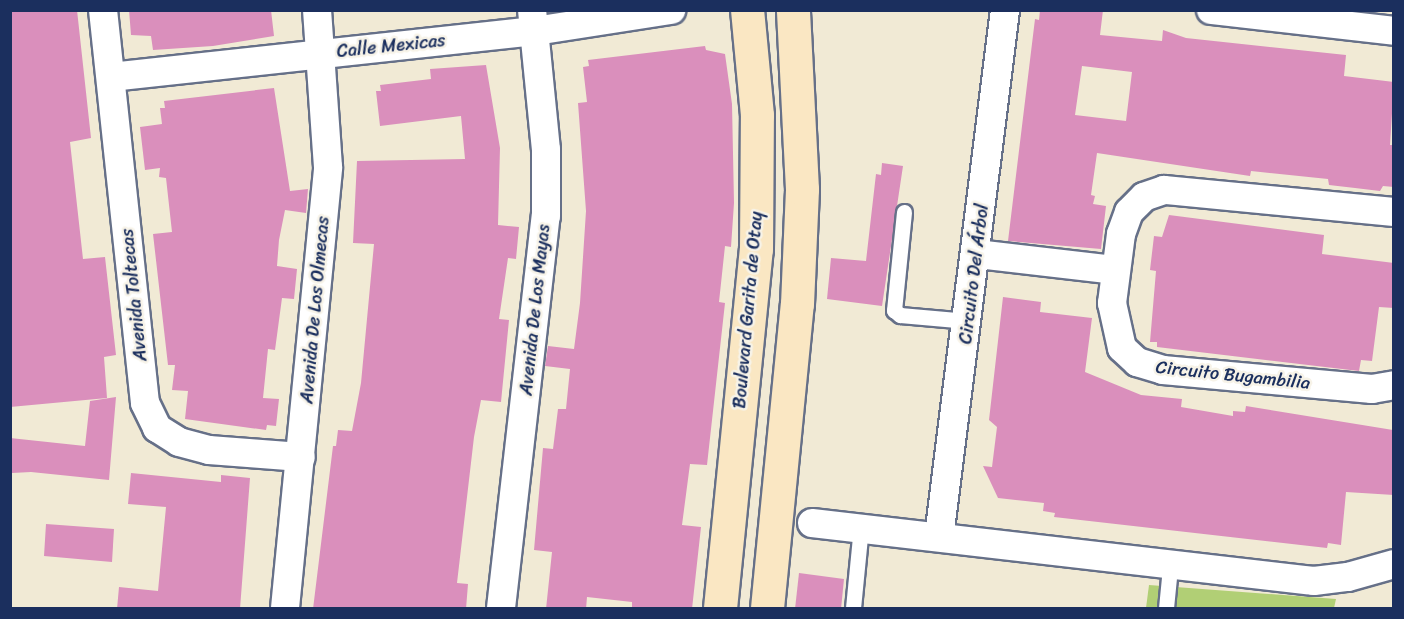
<!DOCTYPE html>
<html>
<head>
<meta charset="utf-8">
<style>
  body { margin:0 }
  #map { position:relative; width:1404px; height:619px; overflow:hidden; background:#f1ead5; font-family:Sriracha,sans-serif }
  div>[style] { position:absolute }
  .green>* { inset:0; background:#b1cf75 }
  .building>* { inset:0; background:#da8fbc }
  .roads { filter:drop-shadow(2px 0 #667088) drop-shadow(-2px 0 #667088) drop-shadow(0 2px #667088) drop-shadow(0 -2px #667088) }
  .lane>* { height:15px; margin:-7.5px; padding:0 7.5px; transform-origin:7.5px; border-radius:7.5px; background:#fff }
  .street>* { height:28px; margin:-14px; padding:0 14px; transform-origin:14px; border-radius:14px; background:#fff }
  .secondary>* { height:33px; margin:-16.5px; padding:0 16.5px; transform-origin:16.5px; border-radius:16.5px; background:#fae7c3 }
  span { translate:-50% -50%; white-space:nowrap; text-align:center; line-height:1.15; -webkit-text-stroke:5px #f7f3e8; paint-order:stroke }
  .street-label { font-size:18px; color:#1b2f5e }
  .frame { position:absolute; inset:0; border:12px solid #1b2f5e; pointer-events:none }
</style>
</head>
<body>
<div id="map">
  <div class="green">
    <div style="clip-path:polygon(1149px 585px,1336px 599px,1334px 608px,1146px 608px)"></div>
  </div>
  <div class="building">
    <div style="clip-path:polygon(10px 10px,77px 10px,91px 138px,70px 142px,83px 259px,105px 257px,116px 355px,104px 357px,107px 398px,10px 407px)"></div>
    <div style="clip-path:polygon(129px 10px,271px 10px,274px 36px,213px 46px,153px 50px,151px 36px,131px 35px)"></div>
    <div style="clip-path:polygon(evenodd,1040px 10px,1103px 10px,1100px 35px,1162px 41px,1163px 30px,1186px 38px,1346px 55px,1344px 76px,1394px 82px,1390px 145px,1394px 145px,1394px 187px,1383px 186px,1380px 191px,1355px 188px,1329px 185px,1328px 179px,1251px 171px,1250px 176px,1097px 153px,1091px 195px,1095px 196px,1093px 204px,1106px 206px,1101px 249px,1008px 241px,1035px 19px,1039px 20px,1040px 10px,1082px 66px,1132px 72px,1126px 121px,1075px 115px,1082px 66px)"></div>
    <div style="clip-path:polygon(705px 46px,706px 50px,725px 54px,732px 104px,734px 203px,731px 247px,725px 246px,719px 302px,725px 303px,707px 465px,690px 464px,682px 525px,701px 527px,692px 609px,632px 609px,632px 602px,587px 597px,586px 609px,546px 609px,552px 552px,534px 550px,543px 448px,553px 449px,558px 409px,566px 409px,570px 369px,545px 366px,548px 346px,574px 349px,580px 303px,586px 211px,578px 103px,587px 102px,583px 67px,589px 66px,588px 60px)"></div>
    <div style="clip-path:polygon(486px 65px,500px 148px,498px 225px,519px 227px,516px 259px,508px 258px,499px 319px,509px 320px,501px 402px,481px 400px,474px 437px,457px 583px,468px 584px,466px 609px,313px 609px,333px 446px,336px 446px,338px 430px,352px 431px,361px 383px,374px 244px,353px 243px,357px 161px,465px 159px,461px 116px,380px 126px,376px 91px,381px 91px,380px 85px,431px 79px,430px 69px)"></div>
    <div style="clip-path:polygon(274px 88px,290px 191px,308px 189px,306px 213px,285px 210px,279px 240px,277px 266px,297px 269px,294px 299px,282px 298px,275px 350px,268px 349px,263px 398px,279px 399px,276px 426px,267px 425px,266px 430px,185px 419px,188px 391px,172px 390px,175px 365px,168px 365px,153px 234px,172px 232px,166px 178px,159px 177px,160px 168px,145px 170px,140px 127px,162px 124px,160px 108px,165px 108px,164px 101px)"></div>
    <div style="clip-path:polygon(882px 163px,903px 166px,882px 306px,827px 299px,831px 258px,866px 261px,876px 174px,881px 175px)"></div>
    <div style="clip-path:polygon(1169px 215px,1324px 235px,1322px 254px,1394px 263px,1394px 308px,1379px 307px,1372px 361px,1361px 360px,1359px 371px,1157px 347px,1157px 342px,1150px 342px,1156px 271px,1150px 270px,1154px 236px,1162px 237px)"></div>
    <div style="clip-path:polygon(1003px 297px,1041px 302px,1040px 312px,1092px 318px,1085px 372px,1141px 395px,1182px 399px,1181px 407px,1233px 416px,1233px 411px,1245px 412px,1246px 406px,1393px 430px,1394px 495px,1346px 492px,1341px 545px,1328px 543px,1327px 548px,1054px 517px,1055px 513px,1043px 511px,1044px 503px,998px 498px,983px 466px,992px 467px,997px 427px,989px 420px)"></div>
    <div style="clip-path:polygon(116px 397px,109px 480px,31px 472px,12px 473px,10px 438px,85px 446px,90px 401px)"></div>
    <div style="clip-path:polygon(131px 473px,221px 482px,221px 475px,250px 478px,240px 609px,117px 609px,119px 587px,158px 591px,166px 507px,128px 504px)"></div>
    <div style="clip-path:polygon(46px 524px,114px 529px,112px 562px,44px 556px)"></div>
    <div style="clip-path:polygon(799px 573px,844px 579px,841px 609px,795px 609px)"></div>
  </div>
  <div class="roads">
    <div class="lane">
      <div style="left:904px;top:212px;width:99px;rotate:95.8deg"></div>
      <div style="left:894px;top:310px;width:8px;rotate:40deg"></div>
      <div style="left:900px;top:315px;width:68px;rotate:5deg"></div>
      <div style="left:853px;top:608px;width:81px;rotate:-84.4deg"></div>
      <div style="left:1166px;top:608px;width:41px;rotate:-84.4deg"></div>
    </div>
    <div class="street">
      <div style="left:103px;top:10px;width:395px;rotate:83.9deg"></div>
      <div style="left:145px;top:403px;width:28px;rotate:64deg"></div>
      <div style="left:157px;top:428px;width:26px;rotate:32deg"></div>
      <div style="left:179px;top:442px;width:31px;rotate:15deg"></div>
      <div style="left:209px;top:450px;width:92px;rotate:4.4deg"></div>
      <div style="left:1211px;top:10px;width:184px;rotate:6.5deg"></div>
      <div style="left:111px;top:77px;width:426px;rotate:-6.2deg"></div>
      <div style="left:535px;top:31px;width:138px;rotate:-8.8deg"></div>
      <div style="left:1394px;top:212px;width:231px;rotate:-174.5deg"></div>
      <div style="left:1164px;top:190px;width:21px;rotate:161deg"></div>
      <div style="left:1144px;top:197px;width:21px;rotate:135deg"></div>
      <div style="left:1129px;top:212px;width:23px;rotate:110deg"></div>
      <div style="left:1121px;top:234px;width:70px;rotate:97.4deg"></div>
      <div style="left:1112px;top:303px;width:46px;rotate:77.5deg"></div>
      <div style="left:1122px;top:348px;width:21px;rotate:43deg"></div>
      <div style="left:1137px;top:362px;width:27px;rotate:17deg"></div>
      <div style="left:1163px;top:370px;width:210px;rotate:5.2deg"></div>
      <div style="left:1372px;top:389px;width:22px;rotate:-10deg"></div>
      <div style="left:977px;top:254px;width:139px;rotate:6.6deg"></div>
      <div style="left:812px;top:523px;width:505px;rotate:6.59deg"></div>
      <div style="left:1314px;top:581px;width:34px;rotate:-7deg"></div>
      <div style="left:1348px;top:577px;width:48px;rotate:-15.8deg"></div>
      <div style="left:939px;top:537px;width:531px;rotate:-82.86deg"></div>
      <div style="left:285px;top:608px;width:443px;rotate:-84.4deg"></div>
      <div style="left:328px;top:167px;width:157px;rotate:-94deg"></div>
      <div style="left:501px;top:608px;width:395px;rotate:-83.5deg"></div>
      <div style="left:546px;top:216px;width:66px;rotate:-90deg"></div>
      <div style="left:546px;top:150px;width:141px;rotate:-95.7deg"></div>
    </div>
    <div class="secondary">
      <div style="left:720px;top:608px;width:361px;rotate:-84.3deg"></div>
      <div style="left:756px;top:249px;width:134px;rotate:-89.6deg"></div>
      <div style="left:757px;top:115px;width:105px;rotate:-95.4deg"></div>
      <div style="left:767px;top:608px;width:305px;rotate:-84.4deg"></div>
      <div style="left:797px;top:304px;width:115px;rotate:-87.5deg"></div>
      <div style="left:802px;top:189px;width:179px;rotate:-92.9deg"></div>
    </div>
  </div>
  <div class="street-label">
    <span style="left:391px;top:46px;rotate:-6deg">Calle Mexicas</span>
    <span style="left:974px;top:274px;rotate:-83deg">Circuito Del Árbol</span>
    <span style="left:134px;top:295px;rotate:-96deg">Avenida Toltecas</span>
    <span style="left:315px;top:310px;rotate:-85deg">Avenida De Los Olmecas</span>
    <span style="left:535px;top:310px;rotate:-84deg">Avenida De Los Mayas</span>
    <span style="left:748px;top:310px;rotate:-85deg">Boulevard Garita de Otay</span>
    <span style="left:1233px;top:375px;rotate:6deg">Circuito Bugambilia</span>
  </div>
  <div class="frame"></div>
</div>
</body>
</html>
